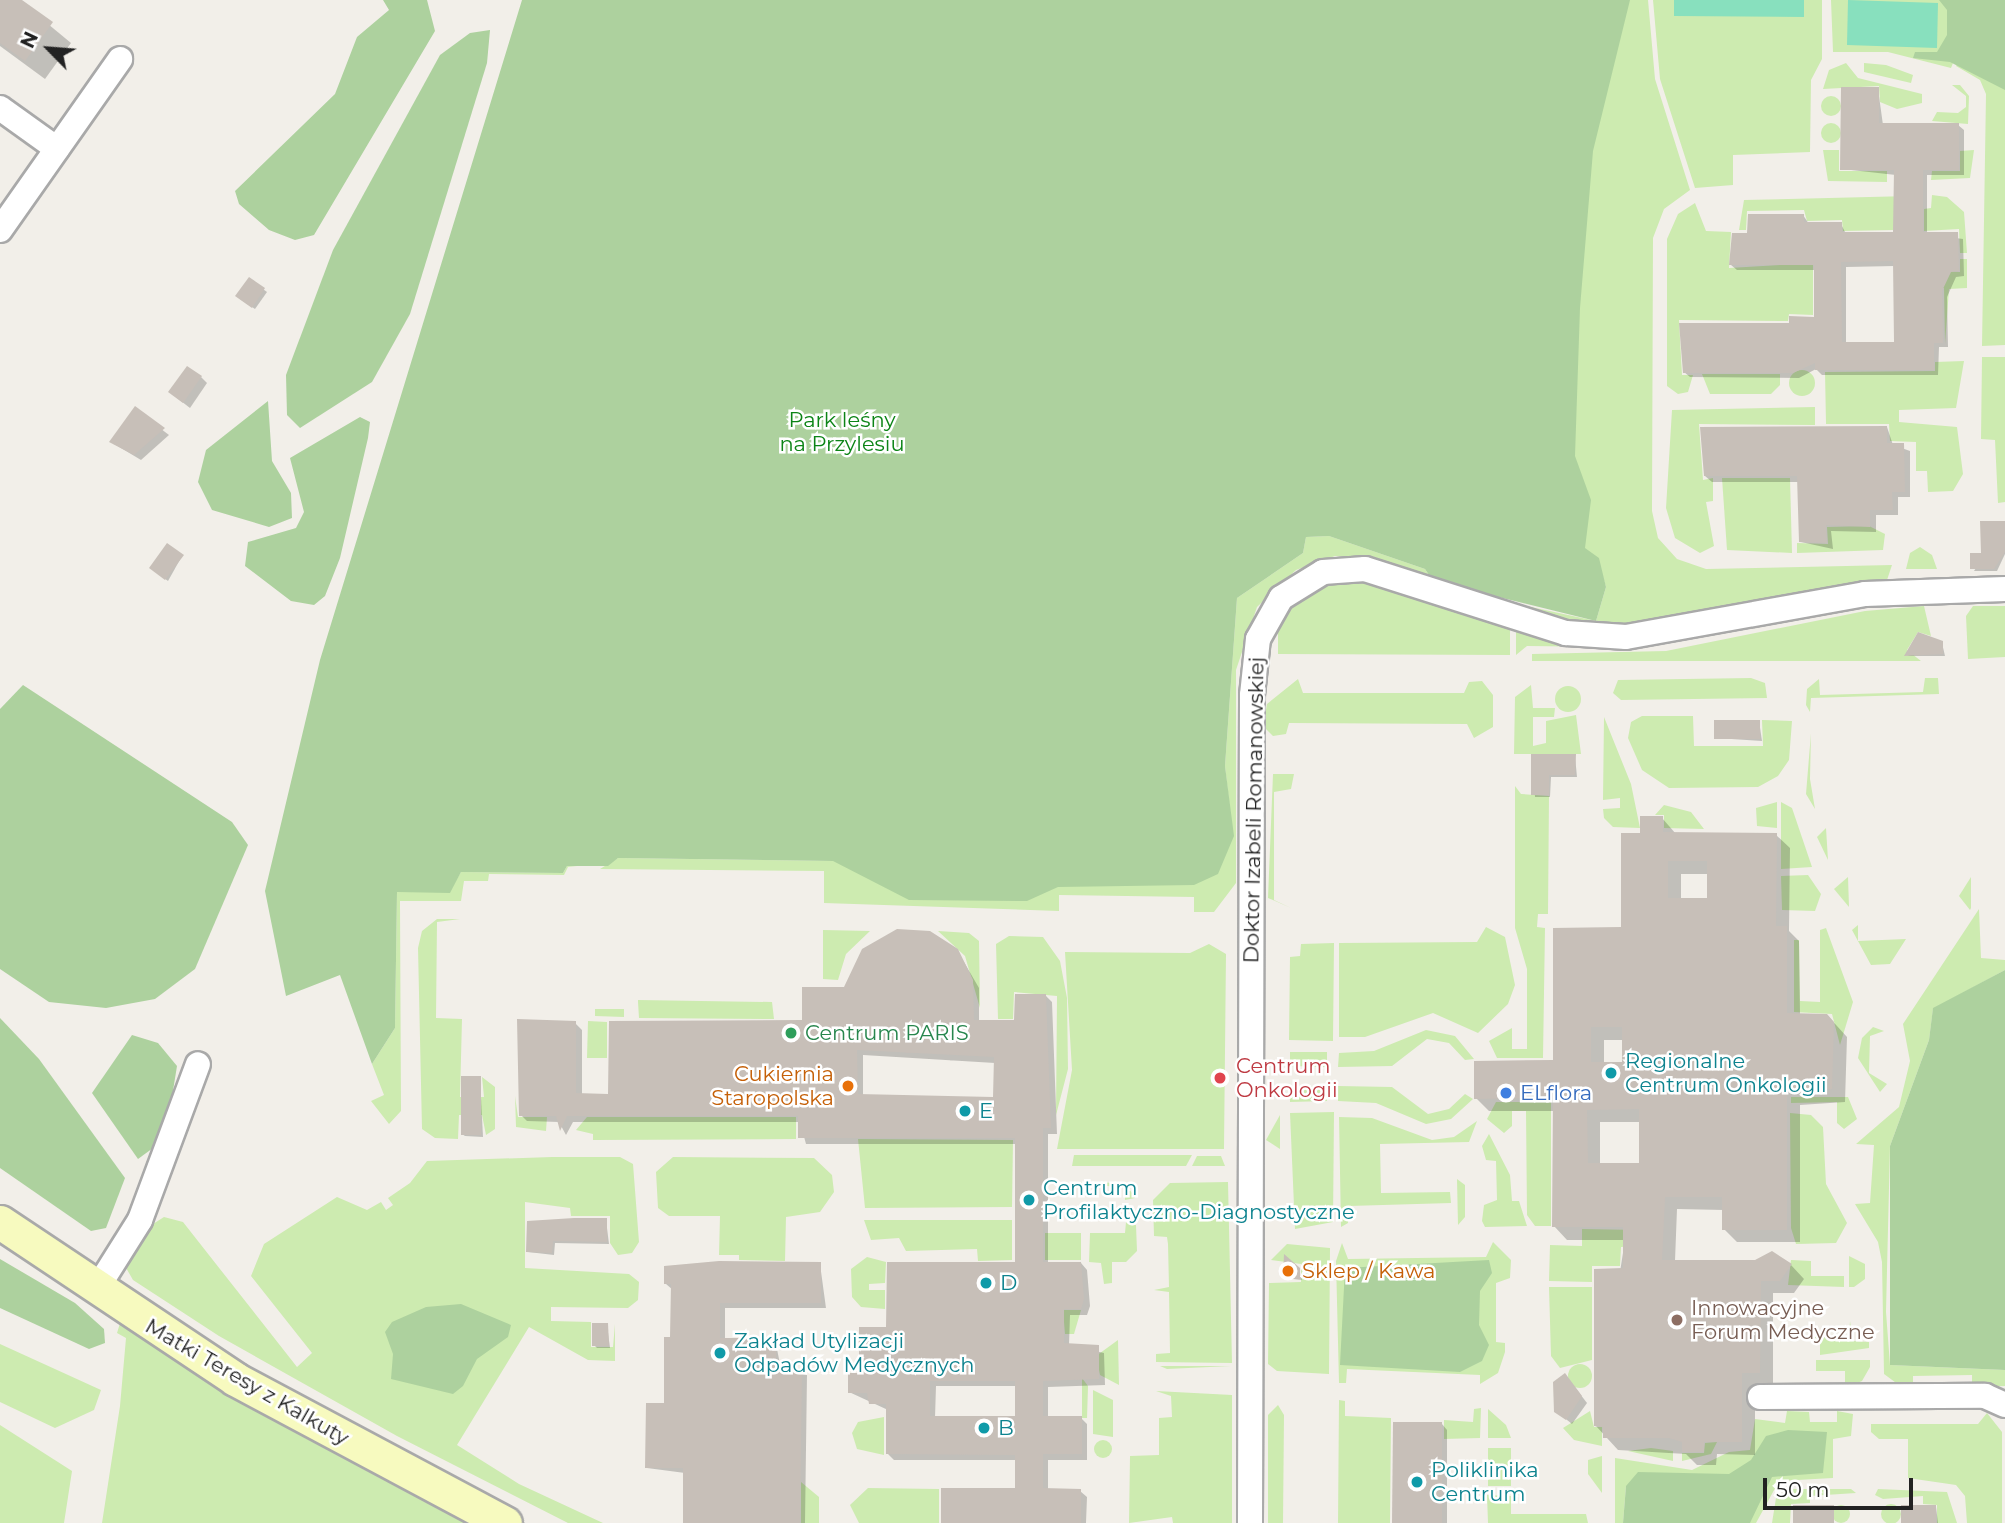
<!DOCTYPE html>
<html>
<head>
<meta charset="utf-8">
<style>
  body { margin:0 }
  #map { position:relative; width:2005px; height:1523px; overflow:hidden; background:#f2efe9; font-family:Montserrat,sans-serif }
  div>[style] { position:absolute }
  .grass>* { inset:0; background:#cdebb0 }
  .round { border-radius:50% }
  .forest>* { inset:0; background:#add19e }
  .pitch>* { inset:0; background:#88e0be }
  .shadow>* { inset:0; background:#0003 }
  .building>* { inset:0; background:#c7bfb8 }
  .roads { filter:drop-shadow(2px 0 #a9a9a9) drop-shadow(-2px 0 #a9a9a9) drop-shadow(0 2px #a9a9a9) drop-shadow(0 -2px #a9a9a9) }
  .street>* { height:24px; margin:-12px; padding:0 12px; transform-origin:12px; border-radius:12px; background:#fff }
  .secondary>* { height:33px; margin:-16.5px; padding:0 16.5px; transform-origin:16.5px; border-radius:16.5px; background:#f7fabf }
  .dots>* { width:19px; height:19px; translate:-50% -50%; box-sizing:border-box; border:4px solid #fff; border-radius:50% }
  span { translate:-50% -50%; white-space:nowrap; text-align:center; line-height:1.15; -webkit-text-stroke:5px #fff; paint-order:stroke }
  .park-label { font-size:21px; color:#0c8416 }
  .street-label { font-size:21px; color:#222 }
  .leisure-label { font-size:21px; color:#27864d }
  .left { translate:0 -50%; text-align:left }
  .culture-label { font-size:21px; color:#0d838f }
  .health-label { font-size:21px; color:#be3a42 }
  .food-label { font-size:21px; color:#c56008 }
  .right { translate:-100% -50%; text-align:right }
  .shop-label { font-size:21px; color:#366cbe }
  .education-label { font-size:21px; color:#785e54 }
  .north { position:absolute; left:14px; top:14px; width:70px; height:70px; -webkit-text-stroke:5px #fff; paint-order:stroke; rotate:295deg; font-size:19px; font-weight:700; line-height:28px; text-align:center; color:#222 }
  .north::after { content:''; display:block; margin:auto; width:24px; height:32px; background:#222; clip-path:polygon(50% 0,100% 100%,50% 72%,0 100%) }
  .scale { position:absolute; left:1763px; top:1478px; width:150px; height:32px; box-sizing:border-box; border:4px solid #222; border-top:0; padding-left:9px; font-size:21px; line-height:24px; white-space:nowrap; color:#222; -webkit-text-stroke:5px #fff; paint-order:stroke }
</style>
</head>
<body>
<div id="map">
  <div class="grass">
    <div style="clip-path:polygon(1595px 0,1648px 0,1655px 79px,1690px 190px,1664px 209px,1653px 238px,1652px 511px,1658px 538px,1677px 559px,1706px 569px,1892px 565px,1887px 580px,1931px 578px,1653px 626px,1567px 623px,1503px 601px,1596px 621px,1606px 587px,1603px 577px,1563px 576px)"></div>
    <div style="clip-path:polygon(1653px 0,1822px 0,1822px 59px,1811px 80px,1810px 152px,1733px 155px,1733px 185px,1695px 188px,1660px 79px)"></div>
    <div style="clip-path:polygon(1831px 0,1978px 0,1951px 68px,1888px 52px,1833px 52px)"></div>
    <div style="clip-path:polygon(2005px 0,2005px 345px,1982px 346px,1986px 94px,1980px 80px,1956px 66px)"></div>
    <div style="clip-path:polygon(1846px 63px,1858px 78px,1922px 94px,1922px 103px,1897px 109px,1880px 102px,1879px 86px,1823px 89px,1829px 70px)"></div>
    <div style="clip-path:polygon(1864px 63px,1886px 65px,1913px 75px,1911px 83px,1864px 72px)"></div>
    <div style="clip-path:polygon(1952px 85px,1960px 85px,1969px 96px,1968px 124px,1932px 121px,1937px 112px,1958px 113px,1966px 107px,1966px 96px)"></div>
    <div class="round" style="left:1821px;top:96px;width:20px;height:20px"></div>
    <div class="round" style="left:1821px;top:123px;width:20px;height:20px"></div>
    <div style="clip-path:polygon(1823px 150px,1839px 150px,1839px 171px,1887px 171px,1887px 182px,1828px 181px)"></div>
    <div style="clip-path:polygon(1974px 150px,1970px 178px,1931px 180px,1932px 171px,1960px 171px,1960px 151px)"></div>
    <div style="clip-path:polygon(1932px 195px,1947px 197px,1964px 212px,1967px 253px,1960px 253px,1959px 229px,1924px 231px,1924px 209px,1931px 208px)"></div>
    <div style="clip-path:polygon(1910px 196px,1893px 230px,1843px 231px,1842px 220px,1807px 221px,1804px 210px,1747px 211px,1746px 230px,1739px 230px,1744px 200px)"></div>
    <div style="clip-path:polygon(1695px 203px,1706px 231px,1731px 232px,1729px 268px,1813px 263px,1813px 315px,1789px 314px,1788px 321px,1679px 320px,1682px 375px,1693px 375px,1688px 392px,1678px 394px,1667px 386px,1667px 239px,1678px 214px)"></div>
    <div style="clip-path:polygon(1960px 259px,1967px 259px,1967px 288px,1949px 289px,1945px 344px,1944px 288px,1928px 287px,1928px 271px,1960px 272px)"></div>
    <div style="clip-path:polygon(1982px 357px,2005px 357px,2005px 502px,1998px 503px,1995px 440px,1981px 439px)"></div>
    <div style="clip-path:polygon(1964px 361px,1956px 408px,1899px 410px,1899px 422px,1957px 427px,1963px 474px,1953px 491px,1928px 492px,1927px 471px,1916px 471px,1916px 442px,1890px 441px,1889px 424px,1826px 424px,1825px 372px,1935px 371px,1935px 362px)"></div>
    <div class="round" style="left:1789px;top:370px;width:26px;height:26px"></div>
    <div style="clip-path:polygon(1702px 374px,1780px 374px,1780px 385px,1771px 394px,1710px 394px)"></div>
    <div style="clip-path:polygon(1815px 407px,1815px 425px,1699px 424px,1703px 480px,1713px 478px,1713px 501px,1706px 502px,1714px 546px,1700px 553px,1675px 538px,1666px 508px,1672px 410px)"></div>
    <div style="clip-path:polygon(1722px 478px,1790px 478px,1792px 553px,1727px 550px)"></div>
    <div style="clip-path:polygon(1869px 526px,1885px 534px,1883px 550px,1797px 553px,1797px 543px,1828px 544px,1827px 527px)"></div>
    <div style="clip-path:polygon(1329px 536px,1425px 569px,1433px 581px,1385px 561px,1335px 556px,1296px 570px,1257px 607px,1236px 670px,1236px 883px,1214px 912px,1194px 912px,1194px 897px,1059px 895px,1059px 911px,824px 903px,824px 871px,600px 869px,618px 858px,834px 861px,1233px 836px,1225px 766px,1237px 598px,1303px 553px,1306px 537px)"></div>
    <div style="clip-path:polygon(1920px 547px,1932px 555px,1937px 569px,1906px 569px,1910px 553px)"></div>
    <div style="clip-path:polygon(1356px 580px,1510px 626px,1510px 655px,1278px 654px,1278px 628px,1294px 602px,1323px 585px)"></div>
    <div style="clip-path:polygon(1924px 606px,1931px 636px,1918px 632px,1907px 650px,1921px 661px,1532px 661px,1532px 654px,1666px 651px,1865px 611px)"></div>
    <div style="clip-path:polygon(1973px 606px,2005px 606px,2005px 657px,1968px 659px,1966px 616px)"></div>
    <div style="clip-path:polygon(1516px 629px,1614px 647px,1527px 646px,1516px 655px)"></div>
    <div style="clip-path:polygon(1751px 678px,1765px 683px,1767px 698px,1621px 700px,1613px 693px,1618px 680px)"></div>
    <div style="clip-path:polygon(1925px 678px,1938px 678px,1939px 694px,1811px 698px,1810px 712px,1806px 705px,1807px 689px,1819px 679px,1820px 695px,1923px 692px)"></div>
    <div style="clip-path:polygon(1298px 679px,1303px 693px,1464px 693px,1469px 682px,1482px 681px,1493px 695px,1493px 727px,1474px 738px,1467px 724px,1289px 723px,1286px 734px,1273px 736px,1263px 726px,1267px 704px)"></div>
    <div style="clip-path:polygon(1531px 685px,1533px 708px,1555px 708px,1554px 717px,1533px 717px,1533px 746px,1546px 743px,1546px 721px,1576px 715px,1581px 754px,1514px 754px,1515px 697px)"></div>
    <div class="round" style="left:1555px;top:686px;width:26px;height:26px"></div>
    <div style="clip-path:polygon(1642px 716px,1693px 716px,1694px 746px,1763px 746px,1762px 720px,1792px 721px,1789px 760px,1778px 776px,1758px 787px,1669px 788px,1642px 770px,1628px 738px,1631px 722px)"></div>
    <div style="clip-path:polygon(1604px 717px,1631px 784px,1640px 828px,1613px 827px,1604px 818px,1603px 809px,1620px 808px,1620px 798px,1603px 800px)"></div>
    <div style="clip-path:polygon(1811px 733px,1810px 779px,1815px 809px,1806px 794px)"></div>
    <div style="clip-path:polygon(1273px 774px,1294px 774px,1291px 789px,1274px 792px,1274px 900px,1291px 908px,1268px 898px)"></div>
    <div style="clip-path:polygon(1515px 786px,1521px 794px,1549px 796px,1548px 914px,1538px 914px,1537px 927px,1545px 928px,1543px 1058px,1497px 1058px,1489px 1041px,1512px 1028px,1512px 1049px,1527px 1049px,1527px 969px,1515px 928px)"></div>
    <div style="clip-path:polygon(1777px 802px,1777px 828px,1757px 826px,1756px 808px)"></div>
    <div style="clip-path:polygon(1781px 802px,1792px 808px,1812px 867px,1781px 869px)"></div>
    <div style="clip-path:polygon(1664px 805px,1691px 812px,1704px 829px,1664px 828px,1664px 815px,1655px 815px)"></div>
    <div style="clip-path:polygon(1826px 828px,1828px 860px,1817px 837px)"></div>
    <div style="clip-path:polygon(567px 866px,577px 867px,568px 867px,564px 875px,489px 874px,488px 881px,464px 881px,461px 901px,400px 901px,401px 1111px,389px 1124px,371px 1101px,384px 1095px,372px 1064px,395px 1028px,397px 892px,449px 892px,461px 872px,563px 873px)"></div>
    <div style="clip-path:polygon(1808px 875px,1821px 894px,1815px 911px,1782px 910px,1781px 876px)"></div>
    <div style="clip-path:polygon(1848px 877px,1849px 907px,1834px 889px)"></div>
    <div style="clip-path:polygon(1971px 877px,1971px 908px,1970px 910px,1959px 896px)"></div>
    <div style="clip-path:polygon(1979px 909px,1981px 958px,2005px 960px,2005px 970px,1933px 1009px,1929px 1040px,1890px 1146px,1886px 1312px,1890px 1365px,2005px 1370px,2005px 1386px,1972px 1387px,1972px 1375px,1913px 1376px,1913px 1388px,1903px 1388px,1884px 1374px,1882px 1262px,1878px 1242px,1855px 1204px,1870px 1203px,1874px 1145px,1856px 1144px,1899px 1107px,1910px 1061px,1903px 1024px)"></div>
    <div style="clip-path:polygon(437px 919px,460px 919px,437px 922px,436px 1018px,462px 1019px,460px 1097px,484px 1097px,482px 1077px,495px 1087px,495px 1129px,486px 1135px,482px 1115px,459px 1115px,458px 1139px,435px 1138px,422px 1129px,418px 948px,422px 931px)"></div>
    <div style="clip-path:polygon(1858px 925px,1858px 941px,1906px 939px,1890px 964px,1871px 965px,1852px 930px)"></div>
    <div style="clip-path:polygon(1486px 927px,1505px 937px,1515px 985px,1508px 1004px,1478px 1033px,1433px 1013px,1365px 1037px,1339px 1037px,1339px 943px,1477px 942px)"></div>
    <div style="clip-path:polygon(1826px 928px,1853px 1002px,1840px 1045px,1832px 1014px,1794px 1012px,1794px 940px,1799px 940px,1800px 1001px,1820px 1002px,1820px 930px)"></div>
    <div style="clip-path:polygon(823px 930px,870px 931px,846px 954px,838px 980px,823px 979px)"></div>
    <div style="clip-path:polygon(938px 931px,969px 933px,979px 941px,980px 1008px,965px 956px)"></div>
    <div style="clip-path:polygon(1009px 936px,1043px 937px,1060px 961px,1067px 998px,1068px 1069px,1056px 1115px,1057px 996px,1014px 992px,1013px 1019px,998px 1019px,996px 944px)"></div>
    <div style="clip-path:polygon(1334px 943px,1333px 1041px,1289px 1040px,1290px 957px,1300px 956px,1301px 944px)"></div>
    <div style="clip-path:polygon(1209px 944px,1226px 954px,1224px 1149px,1057px 1149px,1072px 1070px,1065px 952px,1190px 953px)"></div>
    <div style="clip-path:polygon(638px 1002px,638px 1000px,772px 1002px,774px 1019px,639px 1018px)"></div>
    <div style="clip-path:polygon(595px 1009px,624px 1009px,624px 1017px,595px 1016px)"></div>
    <div style="clip-path:polygon(588px 1021px,607px 1022px,607px 1058px,587px 1058px)"></div>
    <div style="clip-path:polygon(1873px 1027px,1884px 1031px,1870px 1036px,1869px 1073px,1887px 1084px,1880px 1092px,1858px 1058px,1862px 1038px)"></div>
    <div style="clip-path:polygon(1426px 1030px,1455px 1036px,1474px 1059px,1465px 1060px,1449px 1043px,1427px 1039px,1392px 1066px,1338px 1067px,1339px 1053px,1374px 1051px)"></div>
    <div style="clip-path:polygon(1290px 1052px,1327px 1052px,1327px 1067px,1290px 1066px)"></div>
    <div style="clip-path:polygon(1290px 1086px,1327px 1086px,1327px 1101px,1290px 1102px)"></div>
    <div style="clip-path:polygon(1338px 1086px,1392px 1087px,1428px 1114px,1449px 1109px,1465px 1094px,1473px 1099px,1451px 1119px,1426px 1124px,1376px 1103px,1338px 1101px)"></div>
    <div style="clip-path:polygon(515px 1096px,518px 1117px,547px 1117px,546px 1131px,516px 1127px)"></div>
    <div style="clip-path:polygon(1791px 1097px,1848px 1097px,1857px 1119px,1844px 1129px,1837px 1123px,1837px 1102px,1791px 1103px)"></div>
    <div style="clip-path:polygon(1496px 1102px,1551px 1102px,1551px 1226px,1535px 1226px,1527px 1215px,1526px 1111px,1512px 1111px,1512px 1126px,1504px 1133px,1487px 1119px)"></div>
    <div style="clip-path:polygon(1334px 1112px,1333px 1222px,1295px 1229px,1290px 1113px)"></div>
    <div style="clip-path:polygon(1790px 1113px,1811px 1115px,1823px 1127px,1826px 1184px,1847px 1223px,1836px 1243px,1796px 1244px,1791px 1228px)"></div>
    <div style="clip-path:polygon(1280px 1115px,1280px 1149px,1266px 1140px)"></div>
    <div style="clip-path:polygon(587px 1117px,796px 1117px,796px 1139px,593px 1140px,593px 1134px,576px 1130px)"></div>
    <div style="clip-path:polygon(1339px 1117px,1372px 1118px,1432px 1140px,1454px 1137px,1477px 1121px,1469px 1142px,1380px 1144px,1381px 1193px,1450px 1192px,1451px 1203px,1349px 1206px,1348px 1223px,1341px 1227px)"></div>
    <div style="clip-path:polygon(1489px 1134px,1510px 1175px,1512px 1201px,1519px 1201px,1527px 1226px,1485px 1227px,1482px 1221px,1484px 1205px,1497px 1200px,1496px 1161px,1486px 1160px,1482px 1146px)"></div>
    <div style="clip-path:polygon(858px 1139px,1013px 1140px,1012px 1207px,865px 1208px)"></div>
    <div style="clip-path:polygon(1074px 1155px,1192px 1155px,1186px 1166px,1072px 1166px)"></div>
    <div style="clip-path:polygon(1197px 1156px,1221px 1156px,1225px 1166px,1192px 1166px)"></div>
    <div style="clip-path:polygon(552px 1157px,620px 1157px,633px 1164px,639px 1242px,632px 1253px,618px 1255px,610px 1243px,610px 1216px,571px 1216px,570px 1208px,525px 1202px,525px 1268px,629px 1274px,639px 1282px,638px 1300px,628px 1308px,551px 1307px,551px 1321px,591px 1322px,591px 1347px,613px 1347px,615px 1324px,615px 1361px,588px 1360px,529px 1327px,457px 1445px,519px 1484px,603px 1523px,568px 1523px,397px 1436px,219px 1336px,133px 1280px,125px 1266px,153px 1224px,164px 1217px,183px 1222px,297px 1367px,312px 1353px,251px 1276px,264px 1244px,337px 1197px,367px 1210px,381px 1202px,386px 1210px,393px 1205px,388px 1198px,410px 1183px,427px 1161px)"></div>
    <div style="clip-path:polygon(673px 1157px,814px 1158px,832px 1175px,834px 1192px,820px 1212px,786px 1217px,785px 1261px,739px 1260px,739px 1255px,719px 1255px,720px 1216px,669px 1216px,658px 1208px,656px 1172px)"></div>
    <div style="clip-path:polygon(1457px 1179px,1465px 1185px,1465px 1217px,1458px 1225px)"></div>
    <div style="clip-path:polygon(1073px 1182px,1126px 1183px,1135px 1198px,1125px 1200px,1125px 1188px)"></div>
    <div style="clip-path:polygon(1228px 1182px,1232px 1363px,1156px 1362px,1156px 1354px,1170px 1353px,1169px 1292px,1154px 1290px,1169px 1287px,1168px 1244px,1167px 1237px,1154px 1236px,1153px 1200px,1170px 1183px)"></div>
    <div style="clip-path:polygon(864px 1220px,1012px 1220px,1012px 1260px,978px 1261px,977px 1249px,906px 1251px,899px 1238px,871px 1240px)"></div>
    <div style="clip-path:polygon(1126px 1222px,1136px 1225px,1137px 1251px,1126px 1262px,1112px 1262px,1112px 1283px,1104px 1284px,1101px 1263px,1089px 1262px,1090px 1233px,1125px 1233px)"></div>
    <div style="clip-path:polygon(1582px 1229px,1638px 1230px,1638px 1246px,1621px 1247px,1620px 1266px,1592px 1266px,1592px 1282px,1549px 1281px,1550px 1245px,1582px 1246px)"></div>
    <div style="clip-path:polygon(1045px 1233px,1081px 1233px,1081px 1260px,1045px 1260px)"></div>
    <div style="clip-path:polygon(1493px 1242px,1511px 1260px,1510px 1278px,1496px 1283px,1496px 1342px,1505px 1343px,1505px 1352px,1498px 1373px,1480px 1384px,1480px 1375px,1347px 1369px,1346px 1383px,1339px 1383px,1336px 1261px,1342px 1243px,1348px 1259px,1486px 1257px)"></div>
    <div style="clip-path:polygon(1287px 1244px,1330px 1248px,1329px 1374px,1277px 1371px,1268px 1364px,1269px 1283px,1301px 1282px,1301px 1264px,1271px 1260px)"></div>
    <div style="clip-path:polygon(1849px 1256px,1865px 1264px,1865px 1279px,1854px 1287px,1849px 1287px)"></div>
    <div style="clip-path:polygon(867px 1257px,886px 1262px,885px 1283px,869px 1284px,869px 1290px,885px 1290px,885px 1309px,861px 1307px,852px 1297px,851px 1269px)"></div>
    <div style="clip-path:polygon(1791px 1260px,1811px 1261px,1811px 1276px,1844px 1276px,1844px 1287px,1788px 1285px)"></div>
    <div style="clip-path:polygon(1549px 1287px,1592px 1287px,1592px 1360px,1560px 1368px,1551px 1356px)"></div>
    <div style="clip-path:polygon(1063px 1310px,1081px 1310px,1074px 1334px,1065px 1334px)"></div>
    <div style="clip-path:polygon(121px 1320px,481px 1523px,102px 1523px,120px 1406px,126px 1338px,117px 1333px)"></div>
    <div style="clip-path:polygon(1850px 1321px,1853px 1341px,1869px 1342px,1869px 1348px,1820px 1355px,1820px 1340px,1812px 1337px,1849px 1337px)"></div>
    <div style="clip-path:polygon(1118px 1340px,1119px 1385px,1100px 1375px,1096px 1356px)"></div>
    <div style="clip-path:polygon(0 1344px,101px 1390px,94px 1410px,55px 1428px,0 1402px)"></div>
    <div style="clip-path:polygon(1816px 1360px,1870px 1360px,1870px 1367px,1862px 1381px,1845px 1388px,1845px 1371px,1816px 1371px)"></div>
    <div class="round" style="left:1568px;top:1364px;width:24px;height:24px"></div>
    <div style="clip-path:polygon(1160px 1366px,1231px 1366px,1167px 1369px)"></div>
    <div style="clip-path:polygon(1082px 1378px,1088px 1386px,1087px 1418px,1082px 1418px)"></div>
    <div style="clip-path:polygon(1093px 1390px,1113px 1400px,1113px 1437px,1093px 1434px)"></div>
    <div style="clip-path:polygon(1156px 1391px,1232px 1395px,1232px 1523px,1173px 1523px,1172px 1517px,1129px 1523px,1130px 1456px,1159px 1455px,1159px 1418px,1172px 1417px,1171px 1396px)"></div>
    <div style="clip-path:polygon(1339px 1400px,1345px 1401px,1345px 1416px,1391px 1418px,1390px 1523px,1338px 1523px)"></div>
    <div style="clip-path:polygon(1278px 1405px,1284px 1415px,1283px 1523px,1268px 1523px,1268px 1415px)"></div>
    <div style="clip-path:polygon(1481px 1408px,1480px 1438px,1444px 1439px,1444px 1420px,1473px 1422px,1474px 1409px)"></div>
    <div style="clip-path:polygon(1488px 1409px,1506px 1425px,1511px 1438px,1488px 1438px)"></div>
    <div style="clip-path:polygon(1590px 1411px,1594px 1427px,1602px 1427px,1602px 1446px,1574px 1440px,1563px 1428px)"></div>
    <div style="clip-path:polygon(1787px 1411px,1809px 1412px,1810px 1422px,1837px 1422px,1837px 1411px,1853px 1414px,1851px 1436px,1833px 1439px,1833px 1478px,1779px 1481px,1756px 1523px,1685px 1523px,1626px 1486px,1623px 1523px,1615px 1523px,1615px 1458px,1692px 1470px,1729px 1452px,1750px 1450px,1755px 1419px,1785px 1423px)"></div>
    <div style="clip-path:polygon(1987px 1413px,2002px 1432px,2002px 1523px,1967px 1523px,1965px 1496px,1956px 1485px,1908px 1478px,1908px 1439px,1879px 1439px,1871px 1432px,1871px 1424px,1978px 1424px)"></div>
    <div style="clip-path:polygon(884px 1417px,884px 1455px,857px 1449px,852px 1433px,858px 1422px)"></div>
    <div style="clip-path:polygon(0 1425px,72px 1471px,64px 1523px,0 1523px)"></div>
    <div class="round" style="left:1094px;top:1440px;width:18px;height:18px"></div>
    <div style="clip-path:polygon(1717px 1442px,1711px 1454px,1682px 1461px,1682px 1453px,1704px 1453px,1705px 1443px)"></div>
    <div style="clip-path:polygon(1488px 1448px,1511px 1448px,1511px 1486px,1488px 1486px)"></div>
    <div style="clip-path:polygon(1651px 1448px,1673px 1451px,1673px 1461px,1628px 1451px)"></div>
    <div style="clip-path:polygon(1602px 1456px,1602px 1493px,1588px 1474px,1588px 1460px)"></div>
    <div style="clip-path:polygon(801px 1482px,819px 1497px,819px 1523px,801px 1523px)"></div>
    <div style="clip-path:polygon(868px 1488px,939px 1489px,939px 1523px,859px 1523px,850px 1505px)"></div>
    <div style="clip-path:polygon(1789px 1489px,1851px 1489px,1856px 1493px,1810px 1496px,1810px 1503px,1791px 1504px,1790px 1523px,1772px 1523px,1776px 1498px)"></div>
    <div style="clip-path:polygon(1878px 1489px,1947px 1492px,1957px 1523px,1937px 1523px,1937px 1505px,1923px 1504px,1923px 1496px,1883px 1499px,1875px 1495px)"></div>
    <div style="clip-path:polygon(1487px 1495px,1511px 1496px,1511px 1514px,1586px 1514px,1588px 1523px,1488px 1523px)"></div>
    <div class="round" style="left:1881px;top:1504px;width:20px;height:20px"></div>
    <div class="round" style="left:1832px;top:1505px;width:18px;height:18px"></div>
  </div>
  <div class="forest">
    <div style="clip-path:polygon(383px 0,427px 0,435px 31px,314px 235px,295px 240px,269px 230px,239px 204px,235px 191px,335px 94px,357px 37px,389px 10px)"></div>
    <div style="clip-path:polygon(522px 0,1630px 0,1593px 151px,1580px 308px,1575px 456px,1591px 500px,1585px 548px,1599px 558px,1606px 587px,1596px 621px,1433px 581px,1425px 569px,1329px 536px,1306px 537px,1303px 553px,1237px 598px,1225px 766px,1234px 836px,1218px 874px,1194px 885px,1058px 887px,1027px 901px,909px 900px,833px 861px,618px 858px,608px 866px,567px 866px,563px 873px,461px 872px,450px 893px,397px 892px,395px 1028px,372px 1064px,340px 975px,286px 996px,265px 891px,320px 660px)"></div>
    <div style="clip-path:polygon(1939px 0,2005px 0,2005px 90px,1950px 62px,1913px 58px,1915px 52px,1937px 52px,1947px 35px,1947px 10px)"></div>
    <div style="clip-path:polygon(490px 30px,487px 63px,410px 314px,372px 382px,300px 428px,287px 415px,286px 375px,333px 250px,440px 55px,470px 33px)"></div>
    <div style="clip-path:polygon(268px 401px,272px 461px,291px 493px,292px 518px,269px 527px,212px 510px,198px 482px,206px 450px)"></div>
    <div style="clip-path:polygon(360px 417px,370px 422px,368px 438px,340px 558px,325px 596px,314px 605px,291px 601px,245px 566px,248px 542px,296px 528px,304px 512px,290px 458px)"></div>
    <div style="clip-path:polygon(23px 685px,232px 822px,248px 845px,195px 969px,155px 999px,106px 1008px,49px 1002px,0 969px,0 709px)"></div>
    <div style="clip-path:polygon(2005px 970px,2005px 1370px,1890px 1365px,1890px 1146px,1929px 1040px,1933px 1008px)"></div>
    <div style="clip-path:polygon(0 1018px,39px 1059px,125px 1178px,106px 1228px,91px 1231px,0 1168px)"></div>
    <div style="clip-path:polygon(132px 1035px,158px 1043px,177px 1066px,170px 1109px,153px 1148px,138px 1159px,92px 1093px)"></div>
    <div style="clip-path:polygon(0 1259px,75px 1303px,104px 1329px,105px 1343px,89px 1349px,0 1308px)"></div>
    <div style="clip-path:polygon(1489px 1260px,1492px 1273px,1480px 1291px,1479px 1325px,1489px 1345px,1482px 1361px,1460px 1372px,1340px 1365px,1345px 1268px)"></div>
    <div style="clip-path:polygon(461px 1304px,511px 1325px,508px 1337px,477px 1359px,463px 1386px,453px 1394px,391px 1379px,393px 1354px,385px 1332px,392px 1322px,426px 1307px)"></div>
    <div style="clip-path:polygon(1788px 1430px,1827px 1432px,1823px 1473px,1772px 1477px,1750px 1523px,1623px 1523px,1626px 1486px,1638px 1472px,1729px 1474px,1751px 1460px,1766px 1436px)"></div>
  </div>
  <div class="pitch">
    <div style="clip-path:polygon(1674px 0,1804px 0,1804px 17px,1674px 16px)"></div>
    <div style="clip-path:polygon(1848px 0,1938px 3px,1937px 48px,1847px 45px)"></div>
  </div>
  <div class="shadow">
    <div style="clip-path:polygon(0 0,19px 0,71px 43px,45px 79px,0 46px)"></div>
    <div style="clip-path:polygon(evenodd,1878px 89px,1883px 125px,1958px 125px,1964px 130px,1964px 175px,1927px 175px,1927px 234px,1963px 239px,1964px 276px,1956px 277px,1947px 297px,1948px 347px,1939px 347px,1938px 375px,1822px 375px,1816px 369px,1799px 378px,1690px 377px,1684px 372px,1816px 319px,1816px 270px,1737px 270px,1731px 265px,1749px 234px,1803px 215px,1809px 224px,1841px 224px,1846px 234px,1895px 233px,1896px 175px,1842px 169px,1878px 89px,1895px 266px,1896px 343px,1846px 344px,1846px 267px,1895px 266px)"></div>
    <div style="clip-path:polygon(249px 279px,267px 292px,255px 309px,240px 299px)"></div>
    <div style="clip-path:polygon(201px 377px,207px 383px,190px 408px,177px 398px)"></div>
    <div style="clip-path:polygon(135px 409px,169px 435px,141px 460px,111px 442px)"></div>
    <div style="clip-path:polygon(1887px 427px,1893px 445px,1910px 451px,1910px 497px,1898px 497px,1898px 515px,1876px 515px,1876px 532px,1831px 531px,1833px 549px,1801px 542px,1799px 482px,1712px 482px,1705px 476px)"></div>
    <div style="clip-path:polygon(2005px 523px,2005px 554px,1997px 571px,1974px 571px)"></div>
    <div style="clip-path:polygon(182px 556px,168px 581px,153px 570px)"></div>
    <div style="clip-path:polygon(1942px 643px,1945px 656px,1907px 656px)"></div>
    <div style="clip-path:polygon(1759px 721px,1762px 741px,1716px 738px)"></div>
    <div style="clip-path:polygon(1532px 756px,1575px 756px,1577px 777px,1551px 777px,1550px 797px,1535px 797px)"></div>
    <div style="clip-path:polygon(evenodd,1662px 818px,1676px 834px,1776px 835px,1790px 848px,1789px 931px,1799px 941px,1800px 1015px,1827px 1015px,1847px 1037px,1845px 1102px,1800px 1105px,1800px 1242px,1737px 1242px,1724px 1229px,1724px 1210px,1677px 1209px,1675px 1261px,1791px 1265px,1804px 1279px,1794px 1293px,1773px 1293px,1773px 1386px,1755px 1386px,1755px 1455px,1717px 1454px,1716px 1465px,1697px 1465px,1686px 1454px,1618px 1450px,1596px 1426px,1625px 1240px,1567px 1240px,1554px 1226px,1555px 1111px,1489px 1111px,1476px 1098px,1555px 1062px,1623px 928px,1642px 835px,1662px 818px,1681px 874px,1709px 874px,1709px 900px,1681px 900px,1681px 874px,1662px 818px,1604px 1040px,1624px 1040px,1623px 1064px,1604px 1064px,1604px 1040px,1662px 818px,1600px 1122px,1641px 1122px,1641px 1164px,1600px 1165px,1600px 1122px)"></div>
    <div style="clip-path:polygon(evenodd,957px 950px,979px 988px,979px 1022px,1016px 1022px,1046px 996px,1052px 1002px,1057px 1134px,1048px 1134px,1048px 1264px,1081px 1263px,1087px 1270px,1090px 1306px,1087px 1315px,1070px 1315px,1069px 1345px,1104px 1353px,1105px 1385px,1048px 1387px,1048px 1418px,1081px 1418px,1087px 1424px,1087px 1460px,1048px 1460px,1048px 1490px,1080px 1491px,1087px 1497px,1086px 1523px,942px 1523px,1016px 1490px,1017px 1460px,894px 1460px,888px 1454px,888px 1410px,849px 1392px,888px 1328px,1017px 1264px,1017px 1144px,806px 1144px,800px 1122px,573px 1122px,566px 1135px,559px 1122px,527px 1121px,521px 1115px,575px 1023px,582px 1030px,582px 1095px,610px 1095px,804px 1022px,845px 989px,957px 950px,863px 1055px,995px 1063px,995px 1098px,863px 1096px,863px 1055px,957px 950px,936px 1386px,1017px 1386px,1016px 1418px,935px 1418px,936px 1386px)"></div>
    <div style="clip-path:polygon(480px 1078px,483px 1137px,465px 1136px,462px 1134px)"></div>
    <div style="clip-path:polygon(606px 1220px,609px 1244px,555px 1243px,554px 1255px,528px 1252px,528px 1223px)"></div>
    <div style="clip-path:polygon(820px 1264px,826px 1308px,725px 1308px,725px 1339px,775px 1339px,781px 1369px,807px 1375px,805px 1523px,685px 1523px,685px 1473px,647px 1468px,665px 1405px,672px 1339px,673px 1290px,666px 1284px)"></div>
    <div style="clip-path:polygon(1298px 1269px,1302px 1280px,1284px 1278px)"></div>
    <div style="clip-path:polygon(607px 1325px,610px 1348px,597px 1348px,594px 1345px)"></div>
    <div style="clip-path:polygon(1570px 1381px,1587px 1403px,1572px 1424px,1556px 1411px)"></div>
    <div style="clip-path:polygon(1442px 1424px,1447px 1430px,1447px 1523px,1394px 1523px)"></div>
    <div style="clip-path:polygon(1936px 1507px,1938px 1523px,1902px 1523px)"></div>
  </div>
  <div class="building">
    <div style="clip-path:polygon(0 0,22px 0,53px 22px,25px 61px,0 43px)"></div>
    <div style="clip-path:polygon(evenodd,1841px 87px,1879px 87px,1879px 123px,1959px 123px,1959px 170px,1923px 170px,1923px 232px,1958px 232px,1959px 271px,1951px 272px,1942px 291px,1943px 343px,1934px 343px,1934px 370px,1815px 370px,1815px 363px,1793px 373px,1683px 373px,1679px 323px,1789px 323px,1789px 316px,1814px 317px,1814px 265px,1729px 265px,1732px 233px,1747px 233px,1748px 214px,1804px 214px,1804px 222px,1842px 222px,1842px 232px,1893px 232px,1894px 170px,1840px 170px,1841px 87px,1893px 261px,1894px 342px,1842px 342px,1841px 262px,1893px 261px)"></div>
    <div style="clip-path:polygon(249px 277px,265px 288px,252px 308px,235px 296px)"></div>
    <div style="clip-path:polygon(187px 366px,202px 376px,183px 403px,168px 392px)"></div>
    <div style="clip-path:polygon(135px 406px,165px 428px,134px 455px,109px 442px)"></div>
    <div style="clip-path:polygon(1887px 426px,1887px 443px,1904px 443px,1905px 492px,1892px 492px,1893px 510px,1870px 510px,1870px 527px,1826px 525px,1827px 543px,1799px 542px,1797px 476px,1704px 476px,1700px 427px)"></div>
    <div style="clip-path:polygon(1980px 521px,2005px 521px,2005px 552px,1994px 569px,1970px 569px,1970px 553px,1981px 553px)"></div>
    <div style="clip-path:polygon(167px 543px,184px 555px,165px 580px,149px 568px)"></div>
    <div style="clip-path:polygon(1918px 632px,1943px 641px,1943px 654px,1904px 656px)"></div>
    <div style="clip-path:polygon(1714px 720px,1760px 720px,1760px 739px,1714px 739px)"></div>
    <div style="clip-path:polygon(1531px 754px,1576px 754px,1575px 775px,1549px 775px,1549px 795px,1531px 795px)"></div>
    <div style="clip-path:polygon(evenodd,1640px 816px,1663px 816px,1663px 832px,1777px 833px,1776px 926px,1787px 926px,1787px 1013px,1827px 1014px,1834px 1022px,1832px 1089px,1787px 1093px,1787px 1230px,1722px 1230px,1722px 1197px,1665px 1197px,1662px 1260px,1755px 1260px,1772px 1251px,1792px 1264px,1780px 1281px,1761px 1281px,1760px 1373px,1742px 1373px,1742px 1442px,1704px 1442px,1704px 1452px,1682px 1452px,1682px 1442px,1669px 1438px,1603px 1438px,1603px 1427px,1594px 1426px,1594px 1269px,1623px 1268px,1623px 1227px,1552px 1227px,1553px 1098px,1474px 1099px,1474px 1061px,1553px 1060px,1553px 928px,1621px 927px,1621px 833px,1640px 833px,1640px 816px,1668px 861px,1707px 861px,1707px 898px,1668px 898px,1668px 861px,1640px 816px,1591px 1027px,1622px 1027px,1622px 1062px,1591px 1062px,1591px 1027px,1640px 816px,1639px 1109px,1639px 1163px,1588px 1163px,1587px 1110px,1639px 1109px)"></div>
    <div style="clip-path:polygon(evenodd,897px 929px,930px 931px,958px 949px,973px 980px,974px 1020px,1014px 1020px,1015px 994px,1046px 994px,1051px 1128px,1043px 1128px,1043px 1262px,1081px 1262px,1084px 1299px,1081px 1309px,1064px 1309px,1064px 1343px,1099px 1345px,1099px 1379px,1043px 1381px,1043px 1416px,1082px 1416px,1082px 1454px,1043px 1454px,1043px 1488px,1081px 1489px,1081px 1523px,941px 1523px,941px 1488px,1015px 1488px,1015px 1455px,886px 1454px,886px 1404px,869px 1404px,867px 1393px,848px 1393px,848px 1373px,859px 1373px,859px 1327px,886px 1327px,887px 1262px,1015px 1262px,1015px 1138px,798px 1138px,798px 1116px,567px 1116px,560px 1131px,556px 1116px,519px 1116px,517px 1019px,576px 1021px,576px 1093px,608px 1094px,609px 1021px,802px 1020px,802px 987px,844px 987px,862px 949px,897px 929px,857px 1050px,994px 1057px,993px 1097px,858px 1094px,857px 1050px,897px 929px,930px 1381px,1015px 1381px,1015px 1416px,930px 1416px,930px 1381px)"></div>
    <div style="clip-path:polygon(461px 1076px,481px 1076px,481px 1135px,461px 1135px)"></div>
    <div style="clip-path:polygon(574px 1218px,607px 1218px,607px 1242px,553px 1241px,552px 1253px,526px 1252px,527px 1221px)"></div>
    <div style="clip-path:polygon(1284px 1254px,1300px 1268px,1300px 1279px,1283px 1279px)"></div>
    <div style="clip-path:polygon(719px 1261px,821px 1262px,821px 1303px,720px 1303px,720px 1338px,776px 1338px,776px 1368px,802px 1368px,800px 1523px,683px 1523px,683px 1468px,645px 1468px,646px 1403px,664px 1403px,664px 1337px,670px 1337px,671px 1284px,664px 1284px,664px 1266px)"></div>
    <div style="clip-path:polygon(592px 1323px,608px 1323px,609px 1346px,592px 1346px)"></div>
    <div style="clip-path:polygon(1565px 1373px,1582px 1396px,1566px 1420px,1554px 1412px,1553px 1382px)"></div>
    <div style="clip-path:polygon(1393px 1422px,1442px 1422px,1442px 1523px,1392px 1523px)"></div>
    <div style="clip-path:polygon(1793px 1505px,1834px 1505px,1834px 1523px,1793px 1523px)"></div>
    <div style="clip-path:polygon(1901px 1505px,1936px 1505px,1936px 1523px,1901px 1523px)"></div>
  </div>
  <div class="roads">
    <div class="street">
      <div style="left:0;top:108px;width:70px;rotate:35.7deg"></div>
      <div style="left:0;top:230px;width:209px;rotate:-54.9deg"></div>
      <div style="left:96px;top:1290px;width:83px;rotate:-57.8deg"></div>
      <div style="left:140px;top:1220px;width:166px;rotate:-69.6deg"></div>
      <div style="left:1760px;top:1397px;width:225px;rotate:-0.3deg"></div>
      <div style="left:1985px;top:1396px;width:22px;rotate:24deg"></div>
      <div style="left:1250px;top:1523px;width:828px;rotate:-89.86deg"></div>
      <div style="left:1252px;top:695px;width:56px;rotate:-83.9deg"></div>
      <div style="left:1258px;top:639px;width:47px;rotate:-60.7deg"></div>
      <div style="left:1281px;top:598px;width:49px;rotate:-31.8deg"></div>
      <div style="left:1323px;top:572px;width:42px;rotate:-4.1deg"></div>
      <div style="left:1365px;top:569px;width:211px;rotate:17.7deg"></div>
      <div style="left:1566px;top:633px;width:60px;rotate:3.8deg"></div>
      <div style="left:1626px;top:637px;width:243px;rotate:-10.2deg"></div>
      <div style="left:1865px;top:594px;width:140px;rotate:-2deg"></div>
    </div>
    <div class="secondary">
      <div style="left:0;top:1222px;width:283px;rotate:33.7deg"></div>
      <div style="left:235px;top:1379px;width:306px;rotate:28.1deg"></div>
    </div>
  </div>
  <div class="dots">
    <div style="left:791px;top:1033px;background:#2e9e5b"></div>
    <div style="left:1611px;top:1073px;background:#0f9aa8"></div>
    <div style="left:1220px;top:1078px;background:#e0444e"></div>
    <div style="left:848px;top:1086px;background:#e8710a"></div>
    <div style="left:1506px;top:1093px;background:#3f7fe0"></div>
    <div style="left:965px;top:1111px;background:#0f9aa8"></div>
    <div style="left:1029px;top:1200px;background:#0f9aa8"></div>
    <div style="left:1288px;top:1271px;background:#e8710a"></div>
    <div style="left:986px;top:1283px;background:#0f9aa8"></div>
    <div style="left:1677px;top:1320px;background:#8d6e63"></div>
    <div style="left:720px;top:1353px;background:#0f9aa8"></div>
    <div style="left:984px;top:1428px;background:#0f9aa8"></div>
    <div style="left:1417px;top:1482px;background:#0f9aa8"></div>
  </div>
  <div class="park-label">
    <span style="left:842px;top:432px">Park leśny<br>na Przylesiu</span>
  </div>
  <div class="street-label">
    <span style="left:1254px;top:810px;rotate:-89deg">Doktor Izabeli Romanowskiej</span>
    <span style="left:247px;top:1382px;rotate:30deg">Matki Teresy z Kalkuty</span>
  </div>
  <div class="leisure-label">
    <span class="left" style="left:805px;top:1033px">Centrum PARIS</span>
  </div>
  <div class="culture-label">
    <span class="left" style="left:1625px;top:1073px">Regionalne<br>Centrum Onkologii</span>
    <span class="left" style="left:979px;top:1111px">E</span>
    <span class="left" style="left:1043px;top:1200px">Centrum<br>Profilaktyczno-Diagnostyczne</span>
    <span class="left" style="left:1000px;top:1283px">D</span>
    <span class="left" style="left:734px;top:1353px">Zakład Utylizacji<br>Odpadów Medycznych</span>
    <span class="left" style="left:998px;top:1428px">B</span>
    <span class="left" style="left:1431px;top:1482px">Poliklinika<br>Centrum</span>
  </div>
  <div class="health-label">
    <span class="left" style="left:1236px;top:1078px">Centrum<br>Onkologii</span>
  </div>
  <div class="food-label">
    <span class="right" style="left:834px;top:1086px">Cukiernia<br>Staropolska</span>
    <span class="left" style="left:1302px;top:1271px">Sklep / Kawa</span>
  </div>
  <div class="shop-label">
    <span class="left" style="left:1520px;top:1093px">ELflora</span>
  </div>
  <div class="education-label">
    <span class="left" style="left:1691px;top:1320px">Innowacyjne<br>Forum Medyczne</span>
  </div>
  <div class="north">N</div>
  <div class="scale">50 m</div>
</div>
</body>
</html>
